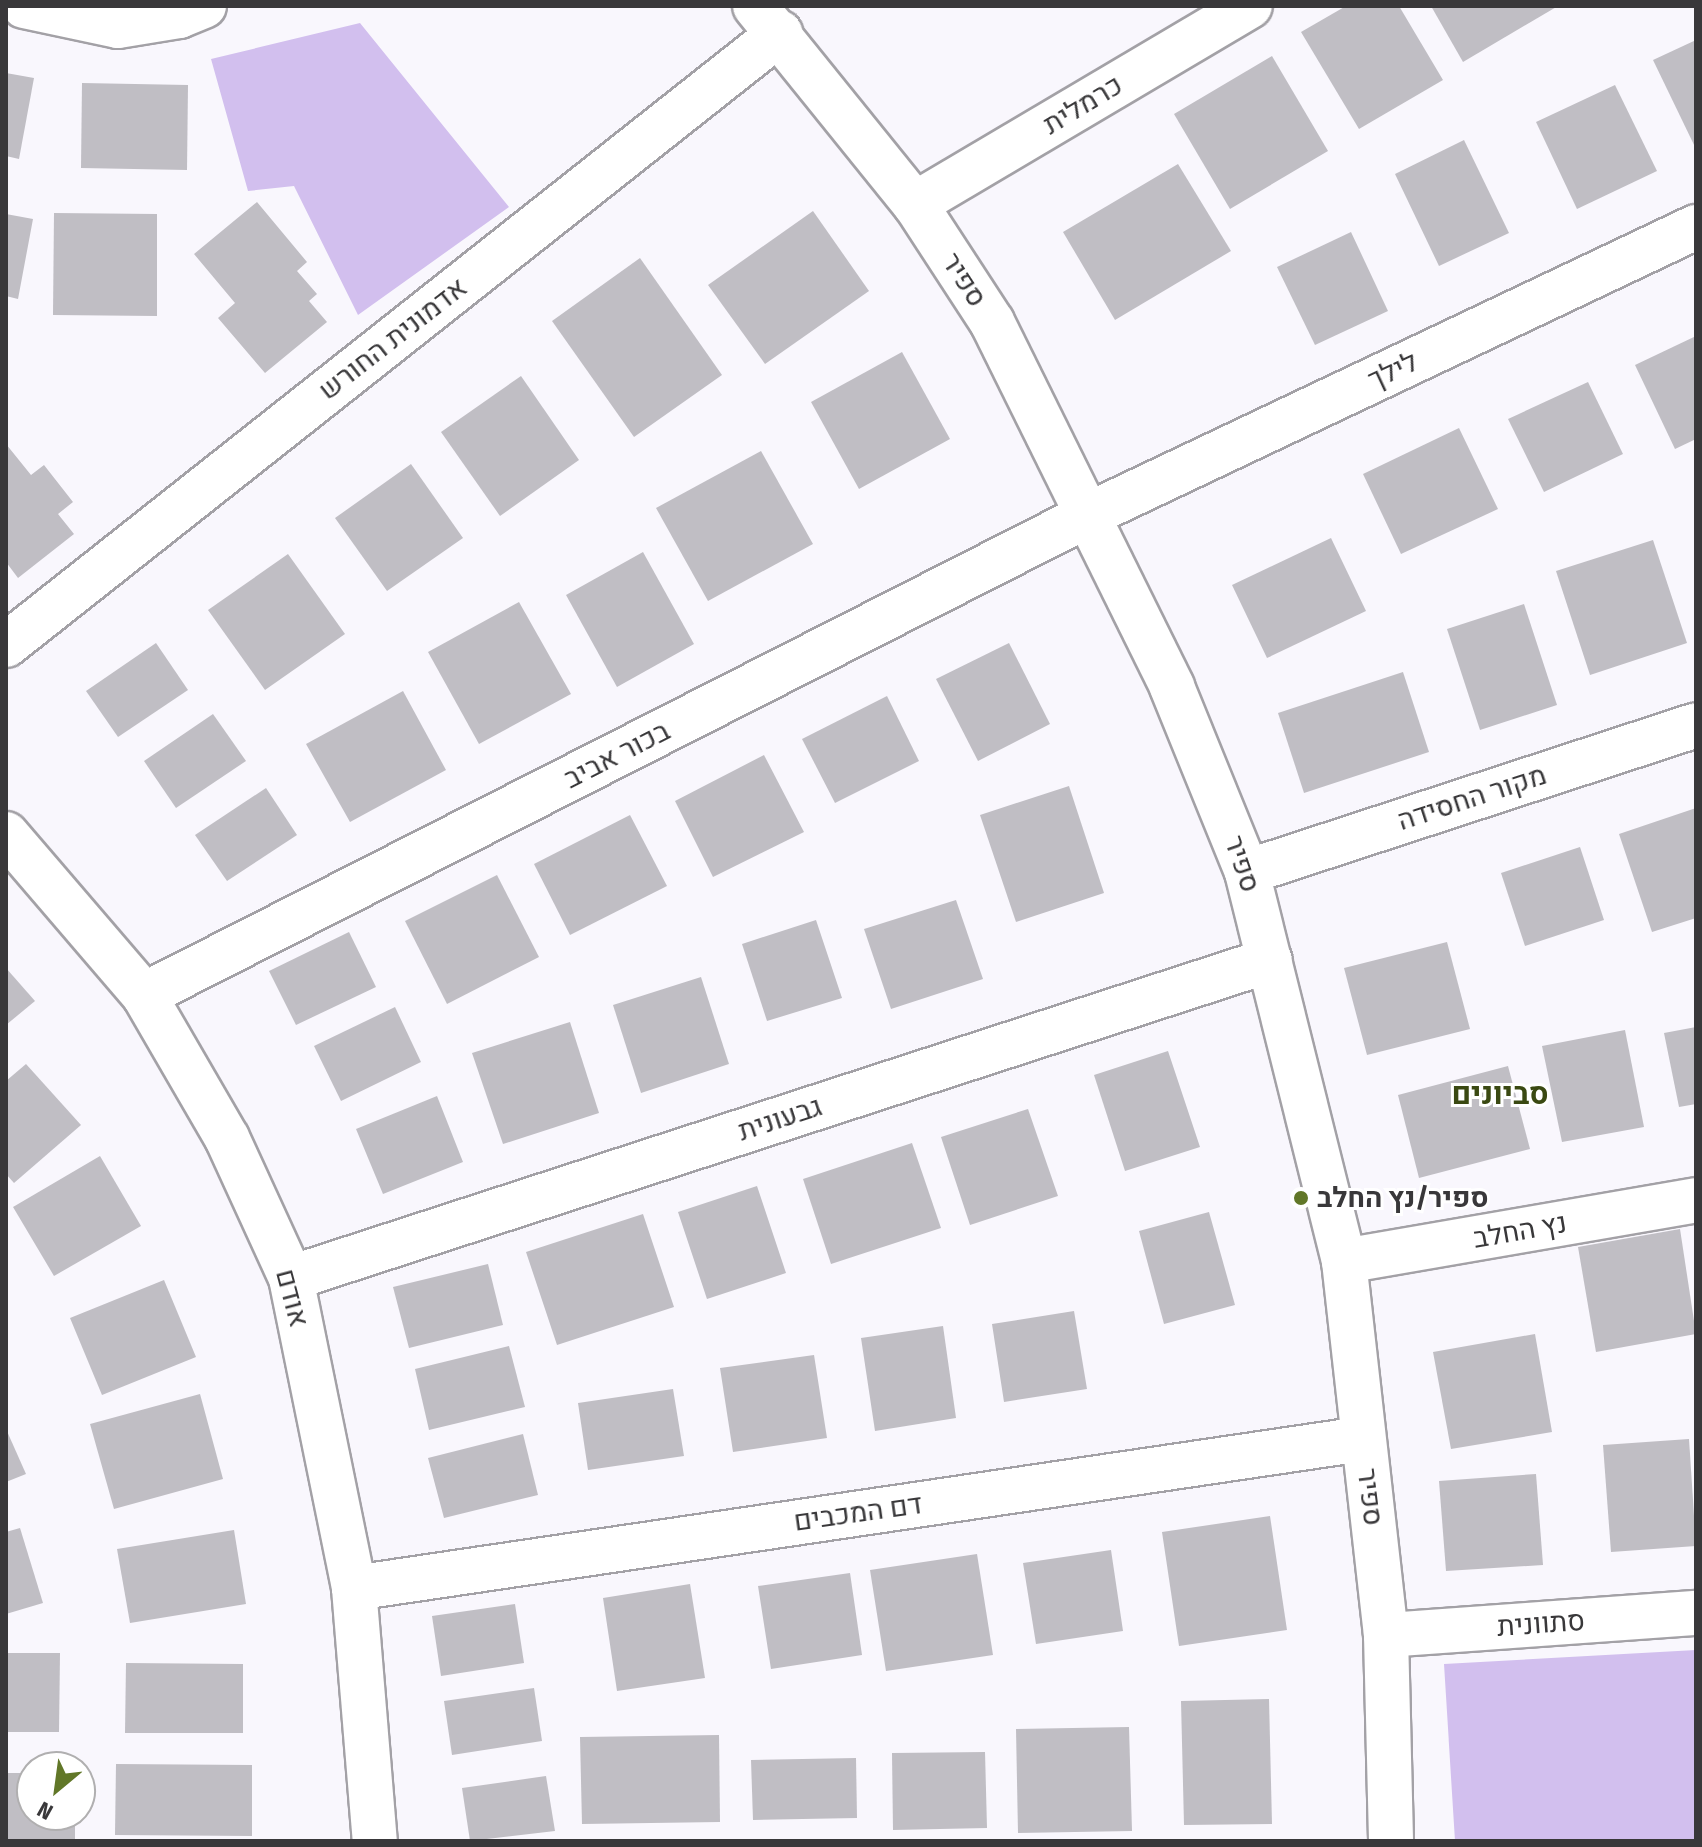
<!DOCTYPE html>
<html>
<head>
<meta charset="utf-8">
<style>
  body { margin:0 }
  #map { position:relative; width:1702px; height:1847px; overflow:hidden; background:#f9f7fd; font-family:"Fira Sans Condensed",Heebo,sans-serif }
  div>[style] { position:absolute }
  .green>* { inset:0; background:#d2bfee }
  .building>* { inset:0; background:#c0bec4 }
  .roads { filter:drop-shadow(2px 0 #a3a1a6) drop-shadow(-2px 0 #a3a1a6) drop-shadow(0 2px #a3a1a6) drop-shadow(0 -2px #a3a1a6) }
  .minor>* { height:44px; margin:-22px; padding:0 22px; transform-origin:22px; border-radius:22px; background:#fff }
  .dots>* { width:22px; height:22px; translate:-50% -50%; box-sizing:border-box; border:4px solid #fff; border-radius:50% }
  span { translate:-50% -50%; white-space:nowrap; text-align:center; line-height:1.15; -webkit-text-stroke:6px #fff; paint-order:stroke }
  .street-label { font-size:28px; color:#39383a }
  .poi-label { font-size:28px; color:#39383a; font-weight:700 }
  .left { translate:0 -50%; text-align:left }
  .neighbourhood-label { font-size:30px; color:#3a4912; font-weight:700 }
  .frame { position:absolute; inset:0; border:8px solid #39383a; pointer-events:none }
  .north { position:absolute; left:16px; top:1751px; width:80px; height:80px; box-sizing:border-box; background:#fff; border:2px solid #b0afb0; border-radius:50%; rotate:209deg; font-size:22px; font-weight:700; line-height:32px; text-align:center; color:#39383a }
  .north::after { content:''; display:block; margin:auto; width:28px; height:36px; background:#617728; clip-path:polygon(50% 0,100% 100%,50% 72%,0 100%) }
</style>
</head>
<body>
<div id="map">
  <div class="green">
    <div style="clip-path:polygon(360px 23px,509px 207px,358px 315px,294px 186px,248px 191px,211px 59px)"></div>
    <div style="clip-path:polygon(1696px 1650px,1696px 1841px,1455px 1841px,1444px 1664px)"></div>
  </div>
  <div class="building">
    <div style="clip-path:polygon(1346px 6px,1399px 6px,1443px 80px,1359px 129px,1301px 32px)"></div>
    <div style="clip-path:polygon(1431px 6px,1558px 6px,1463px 62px)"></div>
    <div style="clip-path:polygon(1696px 40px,1696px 149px,1653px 60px)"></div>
    <div style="clip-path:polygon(1272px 56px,1328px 151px,1230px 209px,1174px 114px)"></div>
    <div style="clip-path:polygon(6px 73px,34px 78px,19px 159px,6px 156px)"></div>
    <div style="clip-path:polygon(82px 83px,188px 85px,187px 170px,81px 168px)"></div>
    <div style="clip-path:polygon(1615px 85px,1657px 171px,1577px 209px,1536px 122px)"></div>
    <div style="clip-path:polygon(1464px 140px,1509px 233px,1439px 266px,1395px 174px)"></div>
    <div style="clip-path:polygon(1178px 164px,1231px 251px,1115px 320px,1063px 232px)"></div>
    <div style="clip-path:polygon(257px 202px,307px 262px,297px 271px,317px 294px,309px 301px,327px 322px,265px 373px,218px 318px,235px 303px,194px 254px)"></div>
    <div style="clip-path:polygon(813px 211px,869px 291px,765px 364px,708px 285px)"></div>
    <div style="clip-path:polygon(54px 213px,157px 214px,157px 316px,53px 315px)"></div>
    <div style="clip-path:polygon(6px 214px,33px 219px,18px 299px,6px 296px)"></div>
    <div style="clip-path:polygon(1351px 232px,1388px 311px,1315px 345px,1277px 267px)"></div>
    <div style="clip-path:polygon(640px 258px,722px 375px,634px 437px,552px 321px)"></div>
    <div style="clip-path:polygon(1696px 336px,1696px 439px,1675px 449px,1635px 365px)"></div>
    <div style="clip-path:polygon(902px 352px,950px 439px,859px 489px,811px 402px)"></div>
    <div style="clip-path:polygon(521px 376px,579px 460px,500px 516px,441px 432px)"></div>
    <div style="clip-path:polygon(1588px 382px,1623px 454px,1544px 492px,1508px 419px)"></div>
    <div style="clip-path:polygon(1459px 428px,1498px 509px,1401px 554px,1363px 474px)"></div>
    <div style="clip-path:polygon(6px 444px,31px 475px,44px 465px,73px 502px,58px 514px,74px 534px,18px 578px,6px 562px)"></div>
    <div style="clip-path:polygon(761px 451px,813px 544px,708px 601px,656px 508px)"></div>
    <div style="clip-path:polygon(411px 464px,463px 538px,387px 591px,335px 518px)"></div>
    <div style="clip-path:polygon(1331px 538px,1366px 611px,1267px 658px,1232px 585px)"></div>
    <div style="clip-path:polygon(1653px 540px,1687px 643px,1590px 675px,1556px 571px)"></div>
    <div style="clip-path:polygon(643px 552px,694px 644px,617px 687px,566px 595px)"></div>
    <div style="clip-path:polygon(288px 554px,345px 634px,265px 690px,208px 610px)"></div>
    <div style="clip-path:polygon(519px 602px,571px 694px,479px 744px,428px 652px)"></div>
    <div style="clip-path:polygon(1524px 604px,1557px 705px,1480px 730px,1447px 629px)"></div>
    <div style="clip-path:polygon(156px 643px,188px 690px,118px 737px,86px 691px)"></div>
    <div style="clip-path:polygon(1009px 643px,1050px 724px,978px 761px,936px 679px)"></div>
    <div style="clip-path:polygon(1403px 672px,1429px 752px,1304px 793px,1278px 713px)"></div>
    <div style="clip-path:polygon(403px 691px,446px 770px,350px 822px,306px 744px)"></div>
    <div style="clip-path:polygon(887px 696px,919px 761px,835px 803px,802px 739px)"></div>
    <div style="clip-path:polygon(213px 714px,246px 761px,176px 808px,144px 761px)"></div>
    <div style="clip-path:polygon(764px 755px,804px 832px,713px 877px,675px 801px)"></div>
    <div style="clip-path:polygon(1069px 786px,1104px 893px,1016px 922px,980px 815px)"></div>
    <div style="clip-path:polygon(266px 788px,297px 835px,227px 881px,195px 835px)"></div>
    <div style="clip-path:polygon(1696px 808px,1696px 918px,1652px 932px,1619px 834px)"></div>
    <div style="clip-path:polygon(630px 815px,667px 886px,570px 935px,534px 864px)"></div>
    <div style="clip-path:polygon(1580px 847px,1604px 920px,1525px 946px,1501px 873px)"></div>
    <div style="clip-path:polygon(497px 875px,539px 957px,447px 1004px,405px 921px)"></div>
    <div style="clip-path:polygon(956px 900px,983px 979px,891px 1009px,864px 929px)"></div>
    <div style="clip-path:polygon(816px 920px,842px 998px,767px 1021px,742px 944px)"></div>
    <div style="clip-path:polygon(349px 932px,376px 987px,296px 1025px,269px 971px)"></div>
    <div style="clip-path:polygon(1447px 942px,1470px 1029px,1367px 1055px,1344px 968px)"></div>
    <div style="clip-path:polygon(6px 968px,35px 1001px,6px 1025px)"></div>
    <div style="clip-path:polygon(701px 977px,729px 1064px,641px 1093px,613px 1005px)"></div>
    <div style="clip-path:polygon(395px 1007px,421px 1062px,341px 1101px,314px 1046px)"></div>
    <div style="clip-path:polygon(570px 1022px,599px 1113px,503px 1144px,472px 1053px)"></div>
    <div style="clip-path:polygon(1696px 1027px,1696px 1104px,1679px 1107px,1664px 1033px)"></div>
    <div style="clip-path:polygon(1625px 1030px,1644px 1127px,1562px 1142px,1542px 1046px)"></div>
    <div style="clip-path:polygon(1168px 1051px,1200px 1147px,1125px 1171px,1094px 1075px)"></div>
    <div style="clip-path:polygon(26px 1064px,81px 1125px,14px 1183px,6px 1174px,6px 1081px)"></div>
    <div style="clip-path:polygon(1508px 1066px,1530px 1149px,1419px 1178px,1398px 1095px)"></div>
    <div style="clip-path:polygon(437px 1096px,463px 1162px,383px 1194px,356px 1129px)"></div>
    <div style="clip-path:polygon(1028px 1109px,1058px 1196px,970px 1225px,941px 1137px)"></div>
    <div style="clip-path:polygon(912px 1143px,941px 1228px,831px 1264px,803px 1179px)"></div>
    <div style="clip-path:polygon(100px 1156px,141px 1226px,54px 1276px,13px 1207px)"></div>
    <div style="clip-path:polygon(757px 1186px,786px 1273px,707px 1299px,678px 1212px)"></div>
    <div style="clip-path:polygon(1209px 1212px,1235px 1305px,1164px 1324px,1139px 1231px)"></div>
    <div style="clip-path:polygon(643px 1214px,674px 1307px,557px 1345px,526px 1252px)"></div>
    <div style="clip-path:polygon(1680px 1229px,1696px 1334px,1596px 1352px,1578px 1247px)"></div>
    <div style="clip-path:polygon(488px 1264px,503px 1325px,409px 1348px,393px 1287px)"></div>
    <div style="clip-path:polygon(164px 1280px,196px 1357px,102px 1395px,70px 1318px)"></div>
    <div style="clip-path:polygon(1074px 1311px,1087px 1389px,1004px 1402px,992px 1324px)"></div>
    <div style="clip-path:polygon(943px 1326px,956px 1418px,875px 1431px,861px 1338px)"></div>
    <div style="clip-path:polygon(1535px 1334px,1552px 1432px,1451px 1449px,1433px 1352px)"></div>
    <div style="clip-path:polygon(509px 1346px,525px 1407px,429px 1430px,415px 1369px)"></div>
    <div style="clip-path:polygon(814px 1355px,827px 1438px,733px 1452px,720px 1368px)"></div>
    <div style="clip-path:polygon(673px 1389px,684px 1456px,588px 1470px,578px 1403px)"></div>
    <div style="clip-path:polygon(200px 1394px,223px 1479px,114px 1509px,90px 1424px)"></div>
    <div style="clip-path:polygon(6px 1429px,26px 1474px,6px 1482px)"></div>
    <div style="clip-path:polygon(523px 1434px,538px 1495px,444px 1518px,428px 1458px)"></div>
    <div style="clip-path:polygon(1689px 1439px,1696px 1546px,1611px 1552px,1603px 1445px)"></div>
    <div style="clip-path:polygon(1536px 1474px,1543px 1565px,1446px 1571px,1439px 1481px)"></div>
    <div style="clip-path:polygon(1270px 1516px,1287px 1630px,1179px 1646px,1162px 1532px)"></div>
    <div style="clip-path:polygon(20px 1528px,43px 1603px,6px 1614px,6px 1532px)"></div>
    <div style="clip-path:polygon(234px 1530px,246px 1604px,130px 1623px,117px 1549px)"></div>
    <div style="clip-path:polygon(1111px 1550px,1123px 1631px,1036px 1644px,1023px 1563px)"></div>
    <div style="clip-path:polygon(977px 1554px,993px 1655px,886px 1671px,870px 1570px)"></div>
    <div style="clip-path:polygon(850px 1573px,862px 1655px,771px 1669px,758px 1586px)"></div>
    <div style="clip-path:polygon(690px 1584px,705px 1678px,617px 1691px,603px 1598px)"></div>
    <div style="clip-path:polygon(515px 1604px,524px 1663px,441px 1676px,432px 1616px)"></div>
    <div style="clip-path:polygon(6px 1653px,60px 1653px,59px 1732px,6px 1732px)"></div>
    <div style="clip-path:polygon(126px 1663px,243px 1664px,243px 1733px,125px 1733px)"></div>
    <div style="clip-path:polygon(534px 1688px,542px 1741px,452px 1755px,444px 1701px)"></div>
    <div style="clip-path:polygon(1269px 1699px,1272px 1824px,1184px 1825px,1181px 1701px)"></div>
    <div style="clip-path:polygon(1129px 1727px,1132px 1831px,1018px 1833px,1016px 1729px)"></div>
    <div style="clip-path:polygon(719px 1735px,720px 1822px,582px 1824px,580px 1737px)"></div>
    <div style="clip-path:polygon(985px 1752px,987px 1828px,893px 1830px,892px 1753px)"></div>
    <div style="clip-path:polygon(856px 1758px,857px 1818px,753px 1820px,751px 1760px)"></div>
    <div style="clip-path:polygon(116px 1764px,252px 1765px,252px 1836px,115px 1835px)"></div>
    <div style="clip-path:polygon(6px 1773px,32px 1773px,32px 1815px,75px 1815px,75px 1841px,6px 1841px)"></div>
    <div style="clip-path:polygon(546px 1776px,555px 1831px,470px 1841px,462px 1788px)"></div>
  </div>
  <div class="roads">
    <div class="minor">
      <div style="left:24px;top:6px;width:96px;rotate:12deg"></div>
      <div style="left:118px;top:26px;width:62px;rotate:-9.3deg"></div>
      <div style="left:179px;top:16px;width:27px;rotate:-22deg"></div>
      <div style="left:755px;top:6px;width:255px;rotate:51.1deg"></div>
      <div style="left:915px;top:204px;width:141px;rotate:56.9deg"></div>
      <div style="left:992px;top:322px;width:407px;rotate:63.7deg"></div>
      <div style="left:1172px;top:687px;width:200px;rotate:67.9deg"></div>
      <div style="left:1247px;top:872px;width:401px;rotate:76deg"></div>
      <div style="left:1344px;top:1261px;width:376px;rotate:83.6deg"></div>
      <div style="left:1386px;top:1635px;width:206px;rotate:88.6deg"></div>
      <div style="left:915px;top:204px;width:389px;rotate:-30.6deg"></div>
      <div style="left:6px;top:645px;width:987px;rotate:-38.33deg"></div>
      <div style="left:6px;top:834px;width:212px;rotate:49.4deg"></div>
      <div style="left:144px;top:995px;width:165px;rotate:59.9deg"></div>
      <div style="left:227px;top:1138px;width:154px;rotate:65.4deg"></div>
      <div style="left:291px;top:1278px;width:316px;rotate:78.5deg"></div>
      <div style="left:354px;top:1588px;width:254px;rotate:85.3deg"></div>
      <div style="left:1247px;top:872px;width:472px;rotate:-18.1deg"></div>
      <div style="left:144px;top:995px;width:1061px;rotate:-26.95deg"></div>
      <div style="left:1090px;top:514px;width:671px;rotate:-25.34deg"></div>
      <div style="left:1344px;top:1261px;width:357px;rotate:-9.8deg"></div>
      <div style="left:291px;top:1278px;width:1029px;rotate:-17.99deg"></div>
      <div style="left:354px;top:1588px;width:1019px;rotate:-8.41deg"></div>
      <div style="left:1386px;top:1635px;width:311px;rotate:-4.1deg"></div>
    </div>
  </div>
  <div class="dots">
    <div style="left:1301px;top:1198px;background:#617728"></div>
  </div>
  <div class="street-label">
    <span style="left:1083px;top:105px;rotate:-31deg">כרמלית</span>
    <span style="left:964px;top:280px;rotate:57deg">ספיר</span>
    <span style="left:393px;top:339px;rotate:-38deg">אדמונית החורש</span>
    <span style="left:1393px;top:371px;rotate:-25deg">לילך</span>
    <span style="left:617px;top:755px;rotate:-27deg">בכור אביב</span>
    <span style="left:1472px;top:798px;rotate:-18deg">מקור החסידה</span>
    <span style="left:1242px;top:864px;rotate:71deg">ספיר</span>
    <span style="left:780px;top:1119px;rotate:-18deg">גבעונית</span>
    <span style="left:1520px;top:1231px;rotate:-10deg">נץ החלב</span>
    <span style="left:292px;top:1298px;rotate:75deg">אודם</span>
    <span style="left:1370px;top:1497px;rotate:83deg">ספיר</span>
    <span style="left:858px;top:1513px;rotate:-8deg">דם המכבים</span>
    <span style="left:1541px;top:1624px;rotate:-4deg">סתוונית</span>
  </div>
  <div class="poi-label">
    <span class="left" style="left:1317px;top:1198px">ספיר/נץ החלב</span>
  </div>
  <div class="neighbourhood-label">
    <span style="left:1500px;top:1094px">סביונים</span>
  </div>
  <div class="frame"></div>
  <div class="north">N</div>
</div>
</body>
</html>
